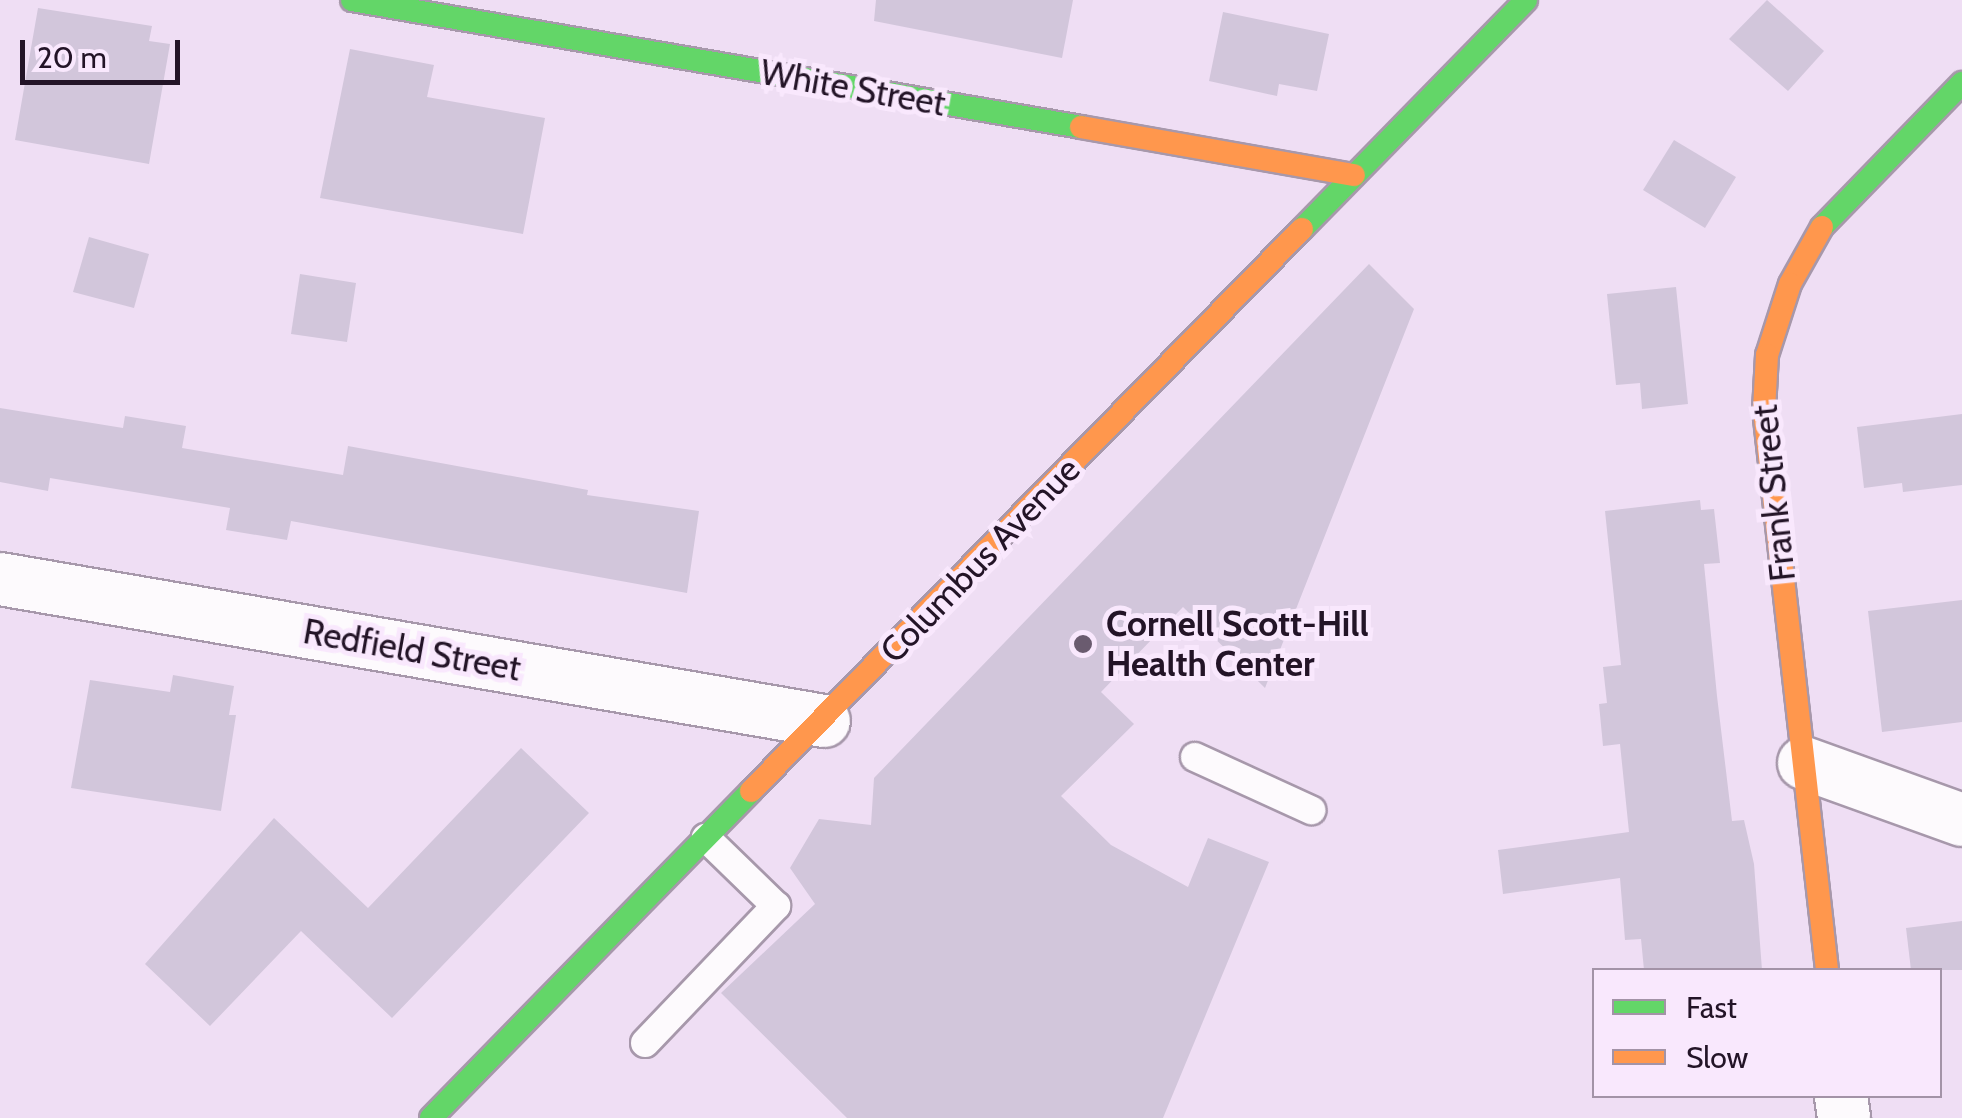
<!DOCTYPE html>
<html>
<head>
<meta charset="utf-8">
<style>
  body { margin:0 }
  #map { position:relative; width:1962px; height:1118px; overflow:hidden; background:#efdef4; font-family:Cabin,sans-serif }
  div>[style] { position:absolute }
  .building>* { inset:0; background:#d2c6db }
  .roads { filter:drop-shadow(2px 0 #a798ab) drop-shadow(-2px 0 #a798ab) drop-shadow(0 2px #a798ab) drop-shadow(0 -2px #a798ab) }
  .lane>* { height:28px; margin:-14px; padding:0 14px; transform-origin:14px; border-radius:14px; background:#fdfafd }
  .street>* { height:52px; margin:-26px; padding:0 26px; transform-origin:26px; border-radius:26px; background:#fdfafd }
  .fast>* { height:22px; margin:-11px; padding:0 11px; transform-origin:11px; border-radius:11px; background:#63d668 }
  .slow>* { height:22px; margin:-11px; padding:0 11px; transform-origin:11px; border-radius:11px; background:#ff974d }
  .dots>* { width:28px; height:28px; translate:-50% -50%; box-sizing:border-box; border:5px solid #f9e8fd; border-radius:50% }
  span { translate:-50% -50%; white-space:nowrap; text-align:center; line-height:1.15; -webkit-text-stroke:10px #f9e8fd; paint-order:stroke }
  .street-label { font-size:35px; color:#231427 }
  .poi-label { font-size:35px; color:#231427; font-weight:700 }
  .left { translate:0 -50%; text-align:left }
  .legend { position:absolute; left:1592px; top:968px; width:350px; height:130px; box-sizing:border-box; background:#f9e8fd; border:2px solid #a393a7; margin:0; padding:12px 18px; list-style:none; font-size:30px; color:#231427 }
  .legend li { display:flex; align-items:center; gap:20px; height:50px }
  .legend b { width:50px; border:2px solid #a393a7 }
  .scale { position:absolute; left:20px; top:40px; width:160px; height:45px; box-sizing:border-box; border:5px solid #231427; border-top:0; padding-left:12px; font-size:30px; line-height:35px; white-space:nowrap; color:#231427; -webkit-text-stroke:8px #f9e8fd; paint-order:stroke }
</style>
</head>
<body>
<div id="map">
  <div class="building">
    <div style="clip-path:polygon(876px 0,1073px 0,1062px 58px,874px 21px)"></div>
    <div style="clip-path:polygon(1767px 0,1824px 51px,1788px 91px,1729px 39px)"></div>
    <div style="clip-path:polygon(38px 8px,152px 26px,149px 41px,170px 44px,149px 164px,15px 140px)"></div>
    <div style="clip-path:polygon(1223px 12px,1329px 34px,1317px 91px,1279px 84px,1277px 96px,1209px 81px)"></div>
    <div style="clip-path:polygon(350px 49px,434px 65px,427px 97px,545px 118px,523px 234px,320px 198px)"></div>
    <div style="clip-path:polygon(1674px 140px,1736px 177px,1705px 228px,1643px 190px)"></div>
    <div style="clip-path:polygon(89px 237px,149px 254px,134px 308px,73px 292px)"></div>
    <div style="clip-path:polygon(1369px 264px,1414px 309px,1265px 688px,1183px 607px,1101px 692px,1134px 724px,1061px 796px,1111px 845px,1188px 887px,1208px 838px,1269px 862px,1163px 1118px,847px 1118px,721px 993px,815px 904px,790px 868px,819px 819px,871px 825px,874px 778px)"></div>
    <div style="clip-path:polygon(300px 274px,356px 283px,347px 342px,291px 334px)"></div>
    <div style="clip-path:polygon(1676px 287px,1688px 404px,1642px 409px,1640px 383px,1616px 385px,1607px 294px)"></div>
    <div style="clip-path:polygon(0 408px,123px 428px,125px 416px,186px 426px,182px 448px,343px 475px,348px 446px,588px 490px,587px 495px,699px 511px,687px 593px,291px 521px,287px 540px,226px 530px,230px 508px,50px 478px,48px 491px,0 482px)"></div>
    <div style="clip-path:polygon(1962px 414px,1962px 485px,1903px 492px,1902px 483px,1864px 488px,1857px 427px)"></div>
    <div style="clip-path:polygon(1700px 500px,1701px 510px,1714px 509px,1720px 563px,1704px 564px,1717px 696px,1732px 821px,1744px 820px,1754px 864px,1762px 970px,1644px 970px,1641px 939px,1625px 940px,1620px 878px,1503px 894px,1498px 850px,1629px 832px,1620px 744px,1603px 746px,1599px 704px,1607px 703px,1603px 667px,1621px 665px,1605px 511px)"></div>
    <div style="clip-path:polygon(1962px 600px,1962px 722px,1882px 732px,1868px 611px)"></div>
    <div style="clip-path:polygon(173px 675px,234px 686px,229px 715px,236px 715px,221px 811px,71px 788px,90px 680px,170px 692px)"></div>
    <div style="clip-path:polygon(521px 748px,589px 813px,392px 1018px,301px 931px,210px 1026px,145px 964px,274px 818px,368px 908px)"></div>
    <div style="clip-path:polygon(1962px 921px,1962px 970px,1911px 970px,1906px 928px)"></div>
  </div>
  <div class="roads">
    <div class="lane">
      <div style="left:1195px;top:757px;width:128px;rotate:24.6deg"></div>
      <div style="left:645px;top:1043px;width:190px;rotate:-46.3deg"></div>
      <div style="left:776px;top:906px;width:98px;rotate:-135.8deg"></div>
    </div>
    <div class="street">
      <div style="left:0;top:579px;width:836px;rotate:9.78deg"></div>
      <div style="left:1804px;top:763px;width:168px;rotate:19.8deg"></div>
      <div style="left:1841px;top:1096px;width:22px;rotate:82deg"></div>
    </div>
    <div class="fast">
      <div style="left:352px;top:0;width:740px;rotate:9.88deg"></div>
      <div style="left:1822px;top:227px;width:201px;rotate:-45.8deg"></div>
      <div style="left:1302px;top:229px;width:320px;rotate:-45.6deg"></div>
      <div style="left:431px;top:1118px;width:458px;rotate:-45.6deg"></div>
    </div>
    <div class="slow">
      <div style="left:1081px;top:127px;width:277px;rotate:10deg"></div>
      <div style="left:1822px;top:227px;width:65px;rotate:119.3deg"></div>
      <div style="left:1790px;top:284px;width:75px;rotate:107.9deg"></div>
      <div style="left:1767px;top:355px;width:55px;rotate:93.1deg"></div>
      <div style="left:1764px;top:410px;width:564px;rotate:83.58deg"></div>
      <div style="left:751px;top:791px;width:787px;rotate:-45.57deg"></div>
    </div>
  </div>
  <div class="dots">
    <div style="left:1083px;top:644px;background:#6a5b6f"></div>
  </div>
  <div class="street-label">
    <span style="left:853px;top:88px;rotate:10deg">White Street</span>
    <span style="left:1774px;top:493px;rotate:-96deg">Frank Street</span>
    <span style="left:980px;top:560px;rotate:-46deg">Columbus Avenue</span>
    <span style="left:412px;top:650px;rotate:10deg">Redfield Street</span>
  </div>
  <div class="poi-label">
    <span class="left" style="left:1106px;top:644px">Cornell Scott-Hill<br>Health Center</span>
  </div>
  <ul class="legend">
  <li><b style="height:12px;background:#63d668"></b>Fast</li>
  <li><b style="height:12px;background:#ff974d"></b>Slow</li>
  </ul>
  <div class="scale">20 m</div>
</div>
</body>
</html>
